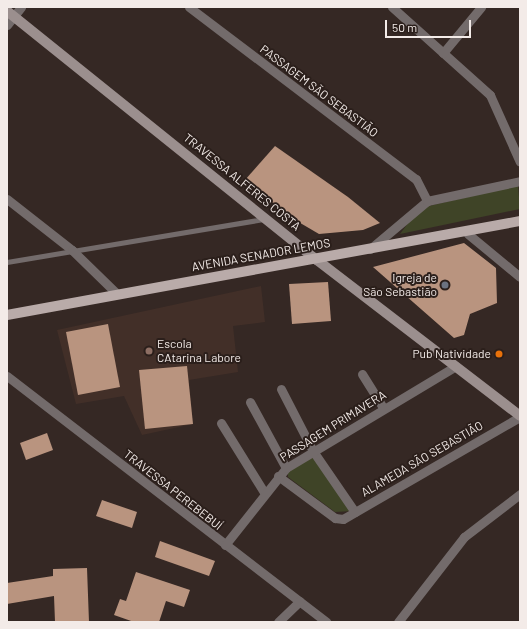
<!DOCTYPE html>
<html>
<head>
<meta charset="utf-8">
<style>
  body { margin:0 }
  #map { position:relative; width:527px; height:629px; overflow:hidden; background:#352824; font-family:Barlow,sans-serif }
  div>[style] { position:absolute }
  .built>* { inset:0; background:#422f28 }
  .green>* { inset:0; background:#3f4427 }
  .building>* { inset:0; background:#b9947f }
  .lane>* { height:4.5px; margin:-2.25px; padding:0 2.25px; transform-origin:2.25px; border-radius:2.25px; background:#736b6b }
  .street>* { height:9px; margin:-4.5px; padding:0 4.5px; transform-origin:4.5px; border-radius:4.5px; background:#736b6b }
  .secondary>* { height:10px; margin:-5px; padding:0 5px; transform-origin:5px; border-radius:5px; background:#9b8f8e }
  .primary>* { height:10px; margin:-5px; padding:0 5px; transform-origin:5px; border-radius:5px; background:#b9aba9 }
  .dots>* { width:11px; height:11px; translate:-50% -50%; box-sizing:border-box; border:2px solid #2b1f1b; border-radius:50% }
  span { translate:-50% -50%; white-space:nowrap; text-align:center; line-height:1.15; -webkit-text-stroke:4px #2b1f1b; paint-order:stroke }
  .street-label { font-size:12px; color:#f3ebe8 }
  .poi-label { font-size:12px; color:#f3ebe8 }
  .right { translate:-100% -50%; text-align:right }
  .left { translate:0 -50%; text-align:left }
  .frame { position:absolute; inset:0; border:8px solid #f3ebe8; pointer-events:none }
  .scale { position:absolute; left:385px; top:20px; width:86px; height:18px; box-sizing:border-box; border:2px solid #f3ebe8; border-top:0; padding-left:5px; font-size:12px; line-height:14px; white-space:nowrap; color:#f3ebe8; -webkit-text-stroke:3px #2b1f1b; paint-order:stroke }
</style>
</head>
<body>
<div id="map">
  <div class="built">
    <div style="clip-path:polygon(261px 286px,265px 322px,233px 326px,238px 372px,189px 380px,193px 424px,142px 435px,124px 396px,76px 404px,57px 330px)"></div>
  </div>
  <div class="green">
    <div style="clip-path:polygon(518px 185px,520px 209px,400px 234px,414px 215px,429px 206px)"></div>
    <div style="clip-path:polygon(312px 456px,352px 511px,335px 512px,288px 477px,288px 471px)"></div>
  </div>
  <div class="building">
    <div style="clip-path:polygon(275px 146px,348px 197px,380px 223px,363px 230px,319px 234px,290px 217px,245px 180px)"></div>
    <div style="clip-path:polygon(464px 243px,496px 268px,497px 303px,470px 314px,464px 335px,454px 338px,373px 267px)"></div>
    <div style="clip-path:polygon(328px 282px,331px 321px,292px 324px,289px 284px)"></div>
    <div style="clip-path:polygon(108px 324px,120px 387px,78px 395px,66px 332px)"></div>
    <div style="clip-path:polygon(187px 366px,193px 424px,145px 429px,139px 370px)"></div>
    <div style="clip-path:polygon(47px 433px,53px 450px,26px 460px,20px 443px)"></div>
    <div style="clip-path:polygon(102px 500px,137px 512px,132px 528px,96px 516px)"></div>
    <div style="clip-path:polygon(160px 541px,215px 561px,209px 576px,155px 557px)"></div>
    <div style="clip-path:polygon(87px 568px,89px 622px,55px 622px,54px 596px,7px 604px,7px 583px,53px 576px,53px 569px)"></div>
    <div style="clip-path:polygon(136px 572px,190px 590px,184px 607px,166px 601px,159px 622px,134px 622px,114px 615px,120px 599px,126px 601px)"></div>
  </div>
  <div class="lane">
    <div style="left:7px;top:262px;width:261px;rotate:-9.5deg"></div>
  </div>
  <div class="street">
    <div style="left:189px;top:7px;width:285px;rotate:37.2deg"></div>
    <div style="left:416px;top:179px;width:25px;rotate:63deg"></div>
    <div style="left:392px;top:7px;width:132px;rotate:41.9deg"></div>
    <div style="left:490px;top:95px;width:73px;rotate:65.9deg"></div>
    <div style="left:7px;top:25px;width:23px;rotate:-52deg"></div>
    <div style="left:443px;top:53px;width:60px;rotate:-50.4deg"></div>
    <div style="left:7px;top:199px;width:83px;rotate:38.1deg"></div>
    <div style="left:72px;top:250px;width:62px;rotate:44.3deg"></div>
    <div style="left:468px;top:234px;width:67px;rotate:39.6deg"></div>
    <div style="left:370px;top:249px;width:75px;rotate:-40.1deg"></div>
    <div style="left:427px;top:201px;width:95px;rotate:-12.1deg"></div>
    <div style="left:362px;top:374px;width:40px;rotate:58deg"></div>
    <div style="left:7px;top:376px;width:403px;rotate:37.6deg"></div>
    <div style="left:281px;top:389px;width:70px;rotate:62.7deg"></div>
    <div style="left:313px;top:451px;width:74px;rotate:55.5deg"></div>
    <div style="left:250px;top:402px;width:75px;rotate:61.4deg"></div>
    <div style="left:221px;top:423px;width:81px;rotate:58.1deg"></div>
    <div style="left:278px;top:476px;width:71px;rotate:36.4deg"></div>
    <div style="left:335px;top:518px;width:8px;rotate:7deg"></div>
    <div style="left:343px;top:519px;width:204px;rotate:-30deg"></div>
    <div style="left:225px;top:545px;width:98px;rotate:-51.6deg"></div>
    <div style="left:286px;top:468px;width:198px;rotate:-31deg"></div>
    <div style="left:278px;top:622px;width:30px;rotate:-44deg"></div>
    <div style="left:398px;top:622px;width:108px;rotate:-52.2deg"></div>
    <div style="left:464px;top:537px;width:71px;rotate:-37.5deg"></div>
  </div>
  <div class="secondary">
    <div style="left:7px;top:11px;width:398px;rotate:38.8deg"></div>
    <div style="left:317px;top:260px;width:256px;rotate:37.5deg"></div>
  </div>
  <div class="primary">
    <div style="left:7px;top:315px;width:522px;rotate:-10.38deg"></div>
  </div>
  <div class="dots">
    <div style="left:445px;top:285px;background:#6b7280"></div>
    <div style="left:149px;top:351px;background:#8d6e63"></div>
    <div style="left:499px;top:354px;background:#e8710a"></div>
  </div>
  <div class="street-label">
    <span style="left:319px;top:91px;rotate:37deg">PASSAGEM SÃO SEBASTIÃO</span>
    <span style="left:242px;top:182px;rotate:39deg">TRAVESSA ALFERES COSTA</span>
    <span style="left:261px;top:255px;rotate:-10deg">AVENIDA SENADOR LEMOS</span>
    <span style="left:333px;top:426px;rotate:-32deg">PASSAGEM PRIMAVERA</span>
    <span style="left:422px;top:459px;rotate:-30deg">ALAMEDA SÃO SEBASTIÃO</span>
    <span style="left:173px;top:490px;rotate:38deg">TRAVESSA PEREBEBUÍ</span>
  </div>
  <div class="poi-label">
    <span class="right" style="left:437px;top:285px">Igreja de<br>São Sebastião</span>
    <span class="left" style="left:157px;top:351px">Escola<br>CAtarina Labore</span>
    <span class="right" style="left:491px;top:354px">Pub Natividade</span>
  </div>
  <div class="frame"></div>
  <div class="scale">50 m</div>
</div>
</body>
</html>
